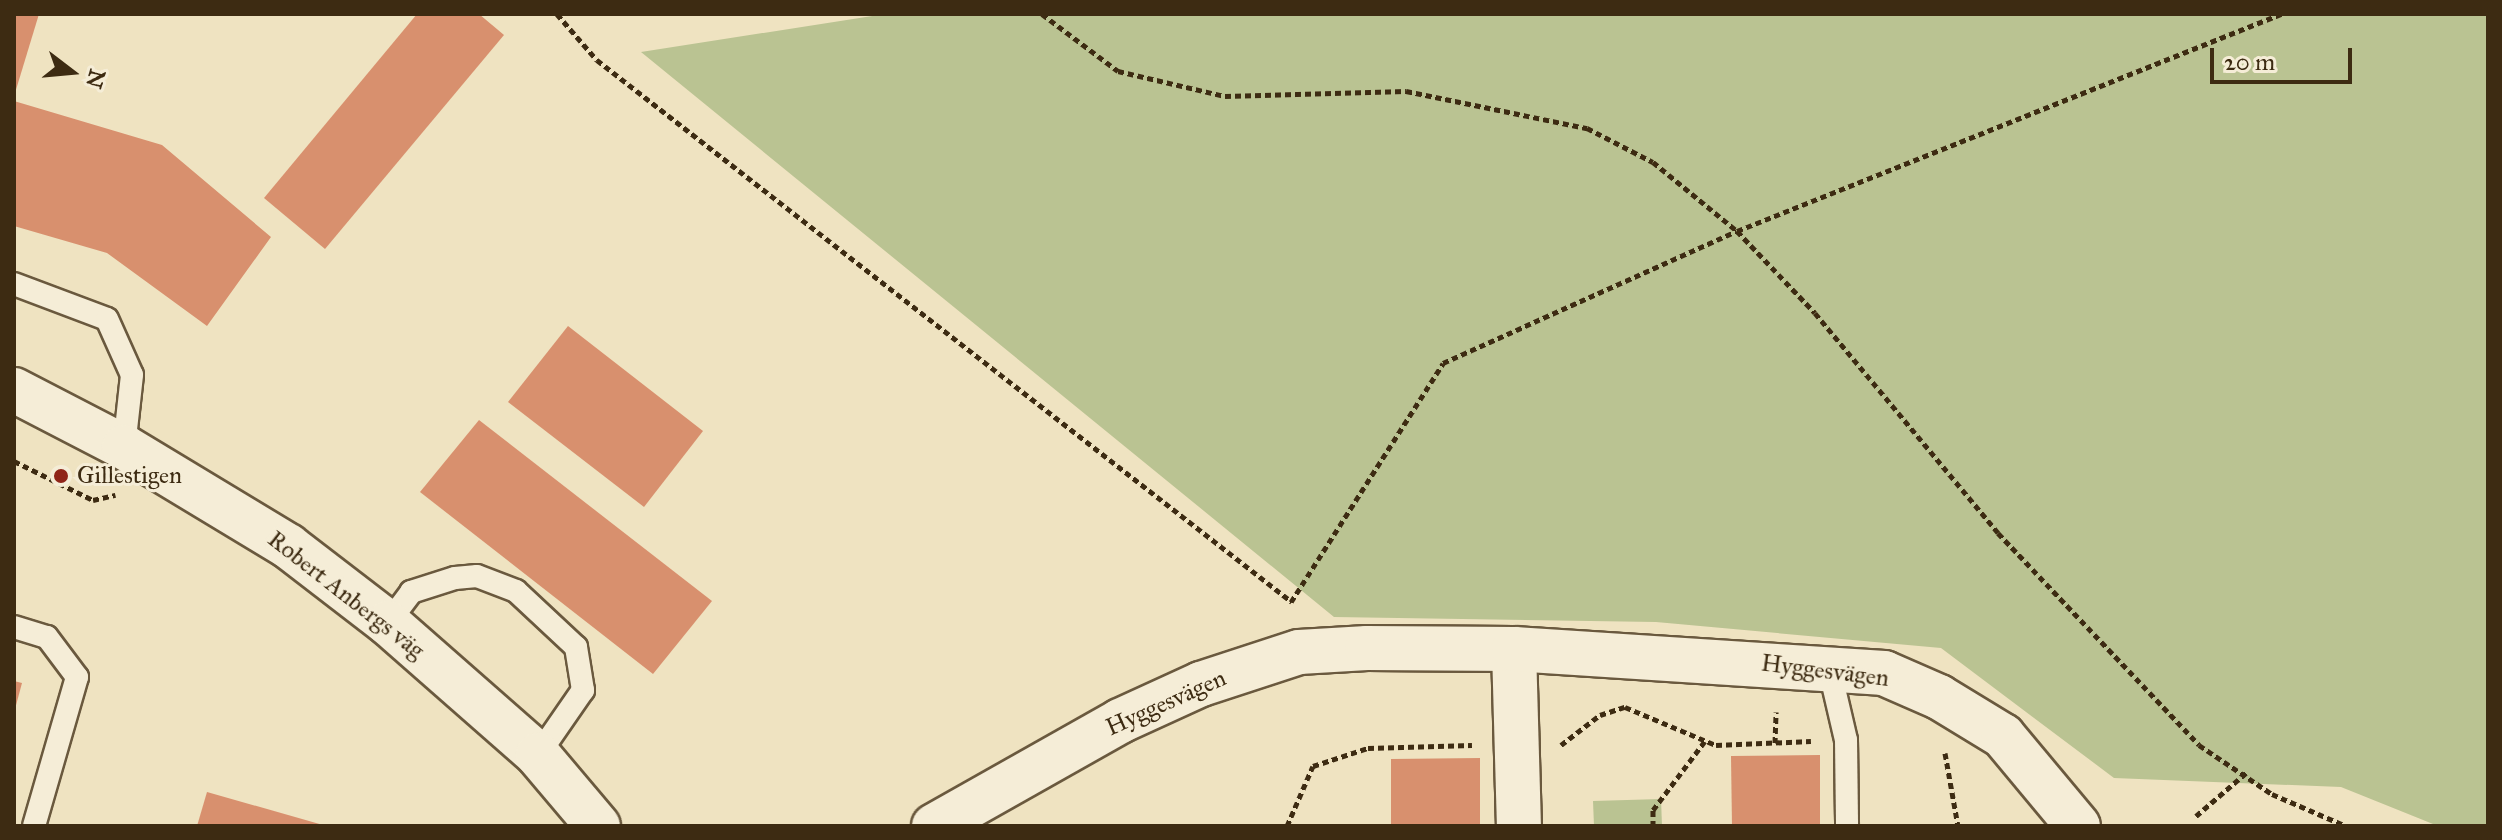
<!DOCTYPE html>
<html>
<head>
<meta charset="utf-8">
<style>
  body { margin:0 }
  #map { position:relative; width:2502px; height:840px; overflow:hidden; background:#efe3c1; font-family:"IM FELL Great Primer",serif }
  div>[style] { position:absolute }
  .green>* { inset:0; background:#bac392 }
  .building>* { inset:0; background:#d8906e }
  .path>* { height:5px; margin-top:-2.5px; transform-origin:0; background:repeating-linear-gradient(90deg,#3d2b12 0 6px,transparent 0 10px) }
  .roads { filter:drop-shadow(2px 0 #6a593e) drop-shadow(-2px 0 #6a593e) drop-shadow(0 2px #6a593e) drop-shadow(0 -2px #6a593e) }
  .service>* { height:22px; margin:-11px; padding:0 11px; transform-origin:11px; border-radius:11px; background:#f5edd7 }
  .minor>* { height:44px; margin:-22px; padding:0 22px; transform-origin:22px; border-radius:22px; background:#f5edd7 }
  .tertiary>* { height:44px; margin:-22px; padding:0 22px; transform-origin:22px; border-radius:22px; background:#f5edd7 }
  .dots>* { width:22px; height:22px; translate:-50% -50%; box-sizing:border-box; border:4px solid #f5edd7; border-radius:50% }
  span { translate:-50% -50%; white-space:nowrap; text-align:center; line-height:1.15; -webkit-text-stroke:6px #f5edd7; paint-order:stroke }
  .poi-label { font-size:24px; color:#3d2b12 }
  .left { translate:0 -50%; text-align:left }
  .street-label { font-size:24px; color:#3d2b12 }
  .frame { position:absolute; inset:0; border:16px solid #3d2b12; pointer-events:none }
  .north { position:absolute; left:32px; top:32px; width:80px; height:80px; -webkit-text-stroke:6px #f5edd7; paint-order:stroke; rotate:106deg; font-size:22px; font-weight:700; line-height:32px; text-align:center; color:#3d2b12 }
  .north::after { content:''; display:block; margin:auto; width:28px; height:36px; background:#3d2b12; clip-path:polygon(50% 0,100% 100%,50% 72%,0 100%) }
  .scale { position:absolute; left:2210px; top:48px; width:142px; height:36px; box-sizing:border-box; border:4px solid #3d2b12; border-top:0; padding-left:10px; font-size:24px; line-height:28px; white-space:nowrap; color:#3d2b12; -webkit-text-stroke:6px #f5edd7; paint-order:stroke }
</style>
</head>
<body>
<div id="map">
  <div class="green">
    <div style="clip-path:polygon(885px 14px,2488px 14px,2488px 826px,2438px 826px,2341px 787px,2114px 778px,1941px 648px,1656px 622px,1334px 617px,641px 52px)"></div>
    <div style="clip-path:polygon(1661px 799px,1662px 826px,1594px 826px,1593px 801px)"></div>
  </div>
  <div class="building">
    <div style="clip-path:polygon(14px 14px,39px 14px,15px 93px,14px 93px)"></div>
    <div style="clip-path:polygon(417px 14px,479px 14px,504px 35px,325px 249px,264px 198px)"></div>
    <div style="clip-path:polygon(14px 101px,162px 145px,271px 237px,207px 326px,107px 253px,14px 226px)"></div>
    <div style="clip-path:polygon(568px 326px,703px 431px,644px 507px,508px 402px)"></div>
    <div style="clip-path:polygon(479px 420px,712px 601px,653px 674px,420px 492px)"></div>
    <div style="clip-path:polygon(14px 681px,22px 683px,15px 709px,14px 709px)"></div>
    <div style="clip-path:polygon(1820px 755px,1820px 826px,1732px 826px,1731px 756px)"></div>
    <div style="clip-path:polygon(1480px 758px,1480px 826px,1391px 826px,1391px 759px)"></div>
    <div style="clip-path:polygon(207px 792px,323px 825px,323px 826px,197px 826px)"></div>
  </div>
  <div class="path">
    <div style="left:557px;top:14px;width:61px;rotate:49deg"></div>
    <div style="left:597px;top:60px;width:881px;rotate:37.95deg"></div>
    <div style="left:1042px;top:14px;width:95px;rotate:36.9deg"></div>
    <div style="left:1118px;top:71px;width:110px;rotate:13.2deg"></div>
    <div style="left:1225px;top:96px;width:181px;rotate:-1.6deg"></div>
    <div style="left:1406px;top:91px;width:185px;rotate:11.6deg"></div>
    <div style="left:1587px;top:128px;width:74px;rotate:27.3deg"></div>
    <div style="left:1653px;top:162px;width:109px;rotate:39.4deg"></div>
    <div style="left:1737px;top:231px;width:113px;rotate:46.4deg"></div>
    <div style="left:1815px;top:313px;width:286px;rotate:50.2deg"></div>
    <div style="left:1998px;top:533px;width:292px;rotate:46.5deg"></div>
    <div style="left:2199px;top:745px;width:88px;rotate:33.9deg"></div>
    <div style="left:2272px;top:794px;width:81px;rotate:23.4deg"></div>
    <div style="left:14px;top:461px;width:88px;rotate:26.3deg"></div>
    <div style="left:93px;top:500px;width:23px;rotate:-13deg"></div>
    <div style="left:1291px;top:602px;width:283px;rotate:-57.5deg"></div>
    <div style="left:1443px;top:363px;width:322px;rotate:-24.2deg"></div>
    <div style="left:1737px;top:231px;width:586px;rotate:-21.75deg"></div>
    <div style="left:1775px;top:743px;width:31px;rotate:-88deg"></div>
    <div style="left:1561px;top:745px;width:49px;rotate:-37.6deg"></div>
    <div style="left:1600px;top:715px;width:26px;rotate:-18deg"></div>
    <div style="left:1625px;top:707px;width:99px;rotate:22.7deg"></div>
    <div style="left:1716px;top:745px;width:95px;rotate:-2.4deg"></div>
    <div style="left:1945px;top:753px;width:74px;rotate:79.9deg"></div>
    <div style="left:2196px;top:816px;width:66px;rotate:-40.7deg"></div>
    <div style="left:1287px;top:826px;width:65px;rotate:-66.6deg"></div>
    <div style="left:1313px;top:766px;width:58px;rotate:-18.1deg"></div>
    <div style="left:1368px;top:748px;width:104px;rotate:-1.7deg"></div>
    <div style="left:1653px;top:826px;width:16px;rotate:-90deg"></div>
    <div style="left:1653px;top:810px;width:86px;rotate:-53deg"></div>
  </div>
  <div class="roads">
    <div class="service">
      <div style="left:14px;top:284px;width:99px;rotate:20.6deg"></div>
      <div style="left:107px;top:319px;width:61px;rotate:65.9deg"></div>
      <div style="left:132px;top:375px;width:72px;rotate:96.3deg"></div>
      <div style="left:388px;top:623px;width:39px;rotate:-53deg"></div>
      <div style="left:411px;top:592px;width:46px;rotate:-17.7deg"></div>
      <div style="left:455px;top:578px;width:22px;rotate:-5deg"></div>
      <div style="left:477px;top:576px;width:42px;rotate:21deg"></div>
      <div style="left:516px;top:591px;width:82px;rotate:43deg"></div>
      <div style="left:576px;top:647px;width:44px;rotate:80.8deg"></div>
      <div style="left:583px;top:690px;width:79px;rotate:124.7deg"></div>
      <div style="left:14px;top:627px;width:34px;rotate:17deg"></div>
      <div style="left:47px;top:637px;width:50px;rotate:53.1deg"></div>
      <div style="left:77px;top:677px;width:155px;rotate:106.1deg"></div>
      <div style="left:1829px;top:667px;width:75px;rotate:76.9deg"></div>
      <div style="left:1846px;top:740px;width:86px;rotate:89.3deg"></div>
    </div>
    <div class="minor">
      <div style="left:1514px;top:649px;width:177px;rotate:88.4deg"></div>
      <div style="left:934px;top:826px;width:214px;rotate:-29.4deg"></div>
      <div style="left:1120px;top:721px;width:89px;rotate:-24.6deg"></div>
      <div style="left:1201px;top:684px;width:103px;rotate:-18.1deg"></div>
      <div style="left:1299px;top:652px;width:68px;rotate:-3.4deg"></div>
      <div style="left:1367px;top:648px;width:147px;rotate:0.4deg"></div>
      <div style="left:1514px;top:649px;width:371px;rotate:3.7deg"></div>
      <div style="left:1884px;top:673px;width:60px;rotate:23.6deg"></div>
      <div style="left:1939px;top:697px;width:75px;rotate:31.4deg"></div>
      <div style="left:2003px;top:736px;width:117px;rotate:50.2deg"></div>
    </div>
    <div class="tertiary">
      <div style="left:14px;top:390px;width:124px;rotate:27.4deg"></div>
      <div style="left:124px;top:447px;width:192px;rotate:31.1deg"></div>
      <div style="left:288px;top:546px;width:126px;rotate:37.6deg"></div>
      <div style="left:388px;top:623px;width:200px;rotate:41.3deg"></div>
      <div style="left:538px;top:755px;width:93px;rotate:49.8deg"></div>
    </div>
  </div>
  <div class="dots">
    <div style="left:61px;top:476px;background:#8f2418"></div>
  </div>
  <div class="poi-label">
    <span class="left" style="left:77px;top:476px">Gillestigen</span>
  </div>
  <div class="street-label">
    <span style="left:346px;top:595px;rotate:38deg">Robert Anbergs väg</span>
    <span style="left:1825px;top:671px;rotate:7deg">Hyggesvägen</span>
    <span style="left:1166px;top:703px;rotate:-24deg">Hyggesvägen</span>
  </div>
  <div class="frame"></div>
  <div class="north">N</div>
  <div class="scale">20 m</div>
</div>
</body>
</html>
